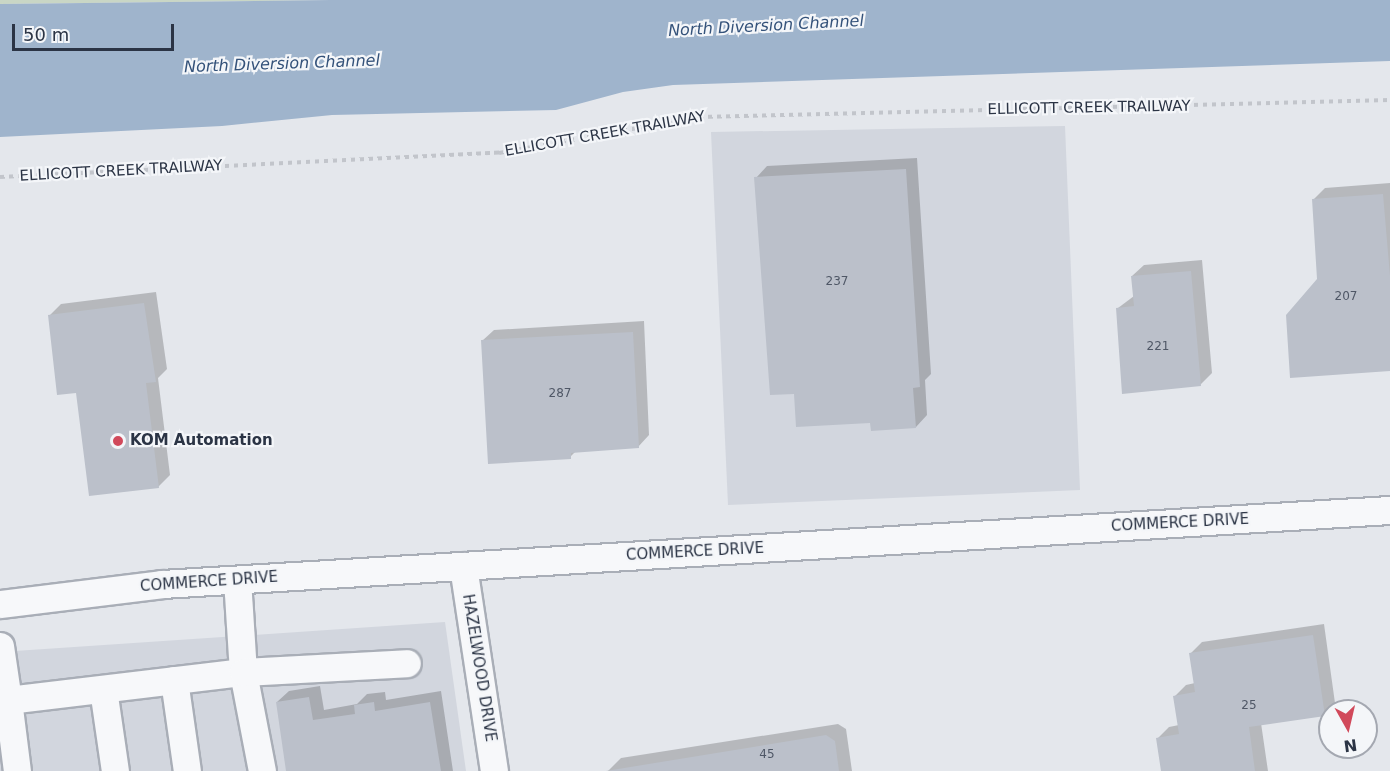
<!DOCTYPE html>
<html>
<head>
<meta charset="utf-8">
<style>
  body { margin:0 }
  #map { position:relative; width:1390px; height:771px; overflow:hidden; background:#e4e7ec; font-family:"DejaVu Sans",sans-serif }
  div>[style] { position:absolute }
  .built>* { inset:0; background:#d2d6de }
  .green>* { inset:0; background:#c9d6c5 }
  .water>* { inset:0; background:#9fb4cc }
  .shadow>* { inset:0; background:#0003 }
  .building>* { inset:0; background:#bbc0ca }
  .path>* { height:4px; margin-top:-2px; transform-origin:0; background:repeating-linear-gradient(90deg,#c2c5cb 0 4.5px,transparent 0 9px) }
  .roads { filter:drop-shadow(2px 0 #a9aeb7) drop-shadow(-2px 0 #a9aeb7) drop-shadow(0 2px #a9aeb7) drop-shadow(0 -2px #a9aeb7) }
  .minor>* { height:27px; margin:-13.5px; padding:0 13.5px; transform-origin:13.5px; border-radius:13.5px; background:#f7f8fa }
  .dots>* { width:16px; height:16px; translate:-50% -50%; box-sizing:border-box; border:3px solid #f4f6f9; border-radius:50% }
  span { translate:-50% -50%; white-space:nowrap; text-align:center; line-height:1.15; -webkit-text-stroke:4.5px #f4f6f9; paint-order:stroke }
  .number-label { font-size:12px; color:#4f5766 }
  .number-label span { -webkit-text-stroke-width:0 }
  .street-label { font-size:15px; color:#2b3445 }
  .poi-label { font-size:15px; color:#2b3445; font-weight:700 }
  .left { translate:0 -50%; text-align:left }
  .water-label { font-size:16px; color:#34527a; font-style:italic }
  .north { position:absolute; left:1318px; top:699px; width:60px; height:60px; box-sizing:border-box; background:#f4f6f9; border:2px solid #a4a8b1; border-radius:50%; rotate:172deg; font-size:16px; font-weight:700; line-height:24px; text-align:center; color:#2b3445 }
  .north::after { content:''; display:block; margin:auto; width:21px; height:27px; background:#d1495b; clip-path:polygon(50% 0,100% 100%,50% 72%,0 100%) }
  .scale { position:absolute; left:12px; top:24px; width:162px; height:27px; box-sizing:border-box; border:3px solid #2b3445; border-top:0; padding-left:8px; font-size:18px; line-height:21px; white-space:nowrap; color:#2b3445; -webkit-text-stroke:4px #f4f6f9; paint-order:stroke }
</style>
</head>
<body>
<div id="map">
  <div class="built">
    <div style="clip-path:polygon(1065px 126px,1080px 490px,728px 505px,711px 132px)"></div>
    <div style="clip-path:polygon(445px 622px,466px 771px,0 771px,0 652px)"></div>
  </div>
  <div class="green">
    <div style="clip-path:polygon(0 0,330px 0,0 4px)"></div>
  </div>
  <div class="water">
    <div style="clip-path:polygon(330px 0,1390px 0,1390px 61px,673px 85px,623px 92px,556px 110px,332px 115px,222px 126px,0 137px,0 4px)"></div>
  </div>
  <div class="shadow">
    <div style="clip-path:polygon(917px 158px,931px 374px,925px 380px,927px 415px,916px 427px,871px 421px,796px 393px,756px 178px,767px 166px)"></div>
    <div style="clip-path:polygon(1390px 183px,1390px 370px,1318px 280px,1313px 200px,1325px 188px)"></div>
    <div style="clip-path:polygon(1202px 260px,1212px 373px,1200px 385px,1118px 308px,1134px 296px,1132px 276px,1144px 265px)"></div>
    <div style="clip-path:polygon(156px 292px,167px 369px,158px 378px,170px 475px,158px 487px,78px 391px,49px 316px,61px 304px)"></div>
    <div style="clip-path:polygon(644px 321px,649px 435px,638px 447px,576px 451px,570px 457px,482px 341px,494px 330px)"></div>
    <div style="clip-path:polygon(1324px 624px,1335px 703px,1324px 714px,1261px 723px,1268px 771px,1162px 771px,1158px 738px,1169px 727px,1179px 725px,1175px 696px,1186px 685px,1195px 683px,1191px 653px,1202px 642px)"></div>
    <div style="clip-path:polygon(320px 686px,324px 710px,357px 704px,367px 694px,385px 692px,386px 700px,441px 691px,453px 771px,288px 771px,277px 702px,289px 691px)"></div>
    <div style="clip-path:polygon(838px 724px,846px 729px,852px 771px,608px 771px,621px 758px)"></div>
  </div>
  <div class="building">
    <div style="clip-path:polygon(906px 169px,920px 387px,913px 388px,916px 428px,871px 431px,870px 423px,796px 427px,794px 394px,770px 395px,754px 177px)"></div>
    <div style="clip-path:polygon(1383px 194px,1390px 276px,1390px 371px,1290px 378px,1286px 315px,1317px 279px,1312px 199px)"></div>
    <div style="clip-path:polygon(1191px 271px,1201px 386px,1122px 394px,1116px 308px,1134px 306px,1131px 276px)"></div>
    <div style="clip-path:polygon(144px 303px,156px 382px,146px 383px,159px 488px,89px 496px,76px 393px,57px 395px,48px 315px)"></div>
    <div style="clip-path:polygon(633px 332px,639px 448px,571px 453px,571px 459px,488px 464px,481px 340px)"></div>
    <div style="clip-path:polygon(1313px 635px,1325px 716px,1249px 727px,1255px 771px,1161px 771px,1156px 738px,1179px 734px,1173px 696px,1195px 692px,1189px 653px)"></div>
    <div style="clip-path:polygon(309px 697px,313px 720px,355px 714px,354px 705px,374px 702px,375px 711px,430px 702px,441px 771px,286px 771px,276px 702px)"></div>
    <div style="clip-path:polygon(826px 735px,835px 741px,839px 771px,606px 771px)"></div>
  </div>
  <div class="path">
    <div style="left:0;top:177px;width:500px;rotate:-2.8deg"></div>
    <div style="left:499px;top:153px;width:203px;rotate:-10.2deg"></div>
    <div style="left:699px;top:117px;width:691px;rotate:-1.41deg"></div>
  </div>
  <div class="roads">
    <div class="minor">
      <div style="left:463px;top:566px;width:207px;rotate:81.4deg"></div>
      <div style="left:0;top:604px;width:163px;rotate:-7deg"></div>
      <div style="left:162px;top:584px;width:1230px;rotate:-3.45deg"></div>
      <div style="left:0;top:646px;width:55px;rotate:81.6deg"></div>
      <div style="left:8px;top:700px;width:237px;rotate:-6.8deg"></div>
      <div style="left:243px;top:672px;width:92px;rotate:-93.7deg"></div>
      <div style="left:174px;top:680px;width:92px;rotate:81.9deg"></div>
      <div style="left:103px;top:689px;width:83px;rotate:81.7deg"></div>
      <div style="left:8px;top:700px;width:72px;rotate:82.8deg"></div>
      <div style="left:262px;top:771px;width:101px;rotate:-100.9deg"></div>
      <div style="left:243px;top:672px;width:164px;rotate:-3.1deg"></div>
    </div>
  </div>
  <div class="dots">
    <div style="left:118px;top:441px;background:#d1495b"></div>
  </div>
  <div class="number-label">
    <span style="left:837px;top:282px">237</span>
    <span style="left:1346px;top:297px">207</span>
    <span style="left:1158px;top:347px">221</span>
    <span style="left:560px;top:394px">287</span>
    <span style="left:1249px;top:706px">25</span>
    <span style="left:767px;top:755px">45</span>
  </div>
  <div class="street-label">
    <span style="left:1089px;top:108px;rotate:-1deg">ELLICOTT CREEK TRAILWAY</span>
    <span style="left:605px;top:134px;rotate:-10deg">ELLICOTT CREEK TRAILWAY</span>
    <span style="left:121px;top:171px;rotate:-3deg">ELLICOTT CREEK TRAILWAY</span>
    <span style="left:1180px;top:523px;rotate:-3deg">COMMERCE DRIVE</span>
    <span style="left:695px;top:552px;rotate:-3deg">COMMERCE DRIVE</span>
    <span style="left:209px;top:582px;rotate:-4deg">COMMERCE DRIVE</span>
    <span style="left:479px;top:668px;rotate:81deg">HAZELWOOD DRIVE</span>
  </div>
  <div class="poi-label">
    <span class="left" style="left:130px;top:441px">KOM Automation</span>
  </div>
  <div class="water-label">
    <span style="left:766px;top:26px;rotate:-3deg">North Diversion Channel</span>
    <span style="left:282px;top:64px;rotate:-2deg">North Diversion Channel</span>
  </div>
  <div class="north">N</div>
  <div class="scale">50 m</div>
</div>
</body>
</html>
